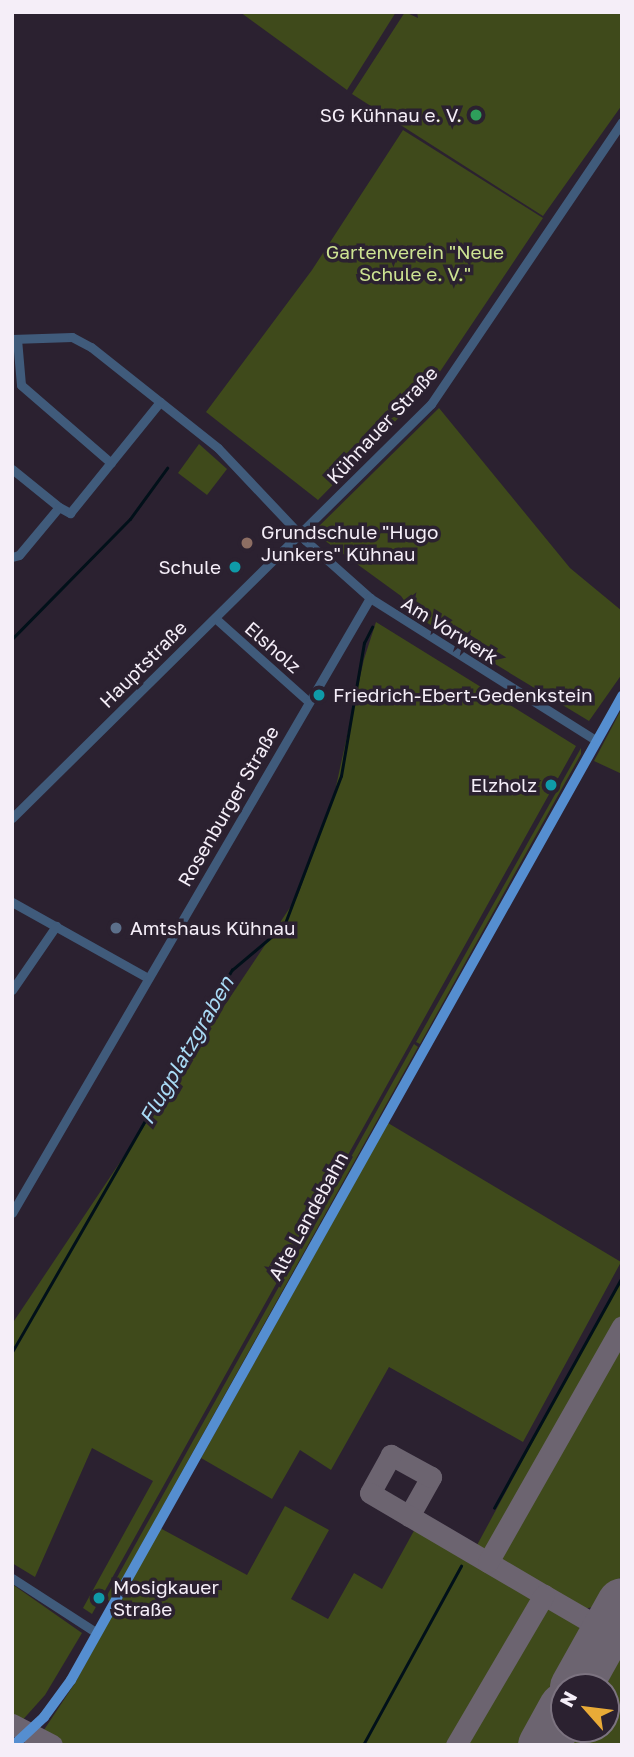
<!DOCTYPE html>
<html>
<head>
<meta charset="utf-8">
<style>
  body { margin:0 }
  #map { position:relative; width:634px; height:1757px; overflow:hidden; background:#2b2130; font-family:"Golos Text",sans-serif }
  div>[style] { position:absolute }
  .green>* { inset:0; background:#3f4a1b }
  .stream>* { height:2.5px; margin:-1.25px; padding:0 1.25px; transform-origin:1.25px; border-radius:1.25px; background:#011019 }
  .taxiway>* { height:21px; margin:-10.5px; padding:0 10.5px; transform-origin:10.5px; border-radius:10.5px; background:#6c6470 }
  .runway>* { height:51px; margin:-25.5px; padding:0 25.5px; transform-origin:25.5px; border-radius:25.5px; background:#6c6470 }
  .minor>* { height:9px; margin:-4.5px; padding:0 4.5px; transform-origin:4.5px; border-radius:4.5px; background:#405b7b }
  .major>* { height:10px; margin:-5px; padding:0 5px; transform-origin:5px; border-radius:5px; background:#558ed0 }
  .dots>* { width:19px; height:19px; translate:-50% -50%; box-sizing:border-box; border:4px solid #2b2130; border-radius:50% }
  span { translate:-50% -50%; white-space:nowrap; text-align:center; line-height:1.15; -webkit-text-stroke:7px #2b2130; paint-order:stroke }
  .poi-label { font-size:19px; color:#f5eef8 }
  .right { translate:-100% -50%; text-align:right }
  .left { translate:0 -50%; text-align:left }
  .park-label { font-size:19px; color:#cde392 }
  .street-label { font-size:19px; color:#f5eef8 }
  .water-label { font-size:21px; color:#a9dbf6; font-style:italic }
  .frame { position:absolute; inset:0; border:14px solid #f5eef8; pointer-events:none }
  .north { position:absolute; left:550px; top:1673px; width:70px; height:70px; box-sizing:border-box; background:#2b2130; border:2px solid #7c7380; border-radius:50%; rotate:298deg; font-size:19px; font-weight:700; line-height:28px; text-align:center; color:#f5eef8 }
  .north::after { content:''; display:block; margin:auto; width:24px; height:32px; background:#e9ab37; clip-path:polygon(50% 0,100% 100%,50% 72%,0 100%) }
</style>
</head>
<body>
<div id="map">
  <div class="green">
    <div style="clip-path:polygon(240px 12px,396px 12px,347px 90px)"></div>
    <div style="clip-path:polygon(405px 12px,418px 18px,417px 12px,622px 12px,622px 105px,543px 216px,352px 94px)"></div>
    <div style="clip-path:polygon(403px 130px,543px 218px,431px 385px,318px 500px,206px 412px,312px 270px)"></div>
    <div style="clip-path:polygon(439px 408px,570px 568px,622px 611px,622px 674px,589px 721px,424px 621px,421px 624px,401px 596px,313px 532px)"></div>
    <div style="clip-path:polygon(199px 444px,227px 469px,207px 495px,178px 473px)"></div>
    <div style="clip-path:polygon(376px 622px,576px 746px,92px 1614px,83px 1608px,153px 1481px,92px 1448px,35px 1577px,12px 1563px,12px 1324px,297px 897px,333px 800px,364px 659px)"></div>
    <div style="clip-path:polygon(622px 708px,622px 774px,594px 761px)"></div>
    <div style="clip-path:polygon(581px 748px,581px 754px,420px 1044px,416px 1042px)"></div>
    <div style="clip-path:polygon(414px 1044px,418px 1047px,110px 1601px,105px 1599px)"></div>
    <div style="clip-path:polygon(388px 1123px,621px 1262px,523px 1442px,389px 1367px,331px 1470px,300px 1450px,272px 1499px,201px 1458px)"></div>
    <div style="clip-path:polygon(622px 1276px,622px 1574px,604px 1605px,583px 1609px,476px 1547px)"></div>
    <div style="clip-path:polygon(285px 1506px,329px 1530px,291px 1599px,328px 1619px,354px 1573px,382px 1589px,416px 1527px,577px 1620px,583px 1642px,526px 1745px,34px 1745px,75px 1683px,160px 1528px,247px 1575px)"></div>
    <div style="clip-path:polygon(12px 1584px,82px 1633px,45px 1695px,19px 1724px,12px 1720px)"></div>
    <div style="clip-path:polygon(622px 1631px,622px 1745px,559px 1745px,568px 1729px,606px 1729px,606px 1687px,591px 1687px)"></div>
  </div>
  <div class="stream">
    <div style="left:12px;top:639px;width:168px;rotate:-45.5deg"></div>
    <div style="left:130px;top:519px;width:63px;rotate:-54deg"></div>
    <div style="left:12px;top:1352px;width:441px;rotate:-60.1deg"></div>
    <div style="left:232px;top:970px;width:68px;rotate:-40.2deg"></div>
    <div style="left:284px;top:926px;width:160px;rotate:-69.2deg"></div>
    <div style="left:341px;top:776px;width:135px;rotate:-80.2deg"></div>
    <div style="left:364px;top:643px;width:18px;rotate:-63deg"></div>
    <div style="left:494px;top:1508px;width:264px;rotate:-61deg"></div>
    <div style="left:363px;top:1745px;width:204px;rotate:-61.3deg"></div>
  </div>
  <div class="taxiway">
    <div style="left:409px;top:1516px;width:45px;rotate:-60.6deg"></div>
    <div style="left:431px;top:1477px;width:46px;rotate:-151.2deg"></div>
    <div style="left:391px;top:1455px;width:43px;rotate:118.9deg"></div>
    <div style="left:370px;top:1493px;width:202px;rotate:30.4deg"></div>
    <div style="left:544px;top:1595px;width:72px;rotate:30.1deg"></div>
    <div style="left:488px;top:1562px;width:271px;rotate:-60.4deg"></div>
    <div style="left:12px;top:1724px;width:45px;rotate:27.7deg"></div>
    <div style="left:456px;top:1745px;width:174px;rotate:-59.6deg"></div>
  </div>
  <div class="runway">
    <div style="left:575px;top:1687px;width:96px;rotate:-60.8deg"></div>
    <div style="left:543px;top:1745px;width:43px;rotate:-61.1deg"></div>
  </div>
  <div class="minor">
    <div style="left:12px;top:339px;width:60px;rotate:-1.9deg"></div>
    <div style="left:72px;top:337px;width:21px;rotate:28deg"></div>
    <div style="left:91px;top:347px;width:162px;rotate:38.5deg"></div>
    <div style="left:218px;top:448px;width:127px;rotate:46.6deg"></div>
    <div style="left:305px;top:540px;width:87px;rotate:41.7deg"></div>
    <div style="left:370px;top:598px;width:265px;rotate:32.2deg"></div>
    <div style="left:17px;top:339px;width:46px;rotate:85deg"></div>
    <div style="left:21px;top:385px;width:119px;rotate:40.9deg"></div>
    <div style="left:12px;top:469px;width:60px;rotate:39deg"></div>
    <div style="left:12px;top:557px;width:7px;rotate:-16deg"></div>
    <div style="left:19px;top:555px;width:62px;rotate:-50.2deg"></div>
    <div style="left:59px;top:507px;width:13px;rotate:29deg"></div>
    <div style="left:70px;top:513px;width:143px;rotate:-51deg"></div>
    <div style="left:215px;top:618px;width:126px;rotate:41.8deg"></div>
    <div style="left:12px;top:818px;width:589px;rotate:-44.66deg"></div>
    <div style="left:431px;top:404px;width:341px;rotate:-55.9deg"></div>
    <div style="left:12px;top:902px;width:156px;rotate:29.2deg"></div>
    <div style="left:12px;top:990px;width:78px;rotate:-55.5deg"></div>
    <div style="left:12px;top:1213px;width:712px;rotate:-59.8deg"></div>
    <div style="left:12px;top:1578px;width:101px;rotate:32.9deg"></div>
  </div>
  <div class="major">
    <div style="left:14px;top:1745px;width:41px;rotate:-43deg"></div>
    <div style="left:44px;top:1717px;width:46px;rotate:-53.9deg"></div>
    <div style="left:71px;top:1680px;width:1128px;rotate:-60.75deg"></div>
  </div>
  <div class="dots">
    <div style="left:476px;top:115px;background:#2e9e5b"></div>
    <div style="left:247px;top:543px;background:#8d6e63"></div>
    <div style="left:235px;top:567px;background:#0f9aa8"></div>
    <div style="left:319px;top:695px;background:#0f9aa8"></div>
    <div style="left:551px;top:785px;background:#0f9aa8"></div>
    <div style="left:116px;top:928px;background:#5c6f8a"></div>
    <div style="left:99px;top:1598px;background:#0f9aa8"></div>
  </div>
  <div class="poi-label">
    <span class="right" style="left:462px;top:115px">SG Kühnau e. V.</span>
    <span class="left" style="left:261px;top:543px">Grundschule "Hugo<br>Junkers" Kühnau</span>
    <span class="right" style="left:221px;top:567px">Schule</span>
    <span class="left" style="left:333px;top:695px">Friedrich-Ebert-Gedenkstein</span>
    <span class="right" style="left:537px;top:785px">Elzholz</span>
    <span class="left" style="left:130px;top:928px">Amtshaus Kühnau</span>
    <span class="left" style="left:113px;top:1598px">Mosigkauer<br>Straße</span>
  </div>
  <div class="park-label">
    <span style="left:415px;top:263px">Gartenverein "Neue<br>Schule e. V."</span>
  </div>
  <div class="street-label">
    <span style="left:382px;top:425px;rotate:-47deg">Kühnauer Straße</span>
    <span style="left:450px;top:630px;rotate:32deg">Am Vorwerk</span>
    <span style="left:273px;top:647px;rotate:41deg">Elsholz</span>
    <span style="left:143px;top:664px;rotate:-45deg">Hauptstraße</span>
    <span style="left:228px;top:806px;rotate:-60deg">Rosenburger Straße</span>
    <span style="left:308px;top:1216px;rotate:-61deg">Alte Landebahn</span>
  </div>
  <div class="water-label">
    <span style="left:186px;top:1050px;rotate:-60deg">Flugplatzgraben</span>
  </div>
  <div class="frame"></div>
  <div class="north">N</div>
</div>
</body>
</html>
